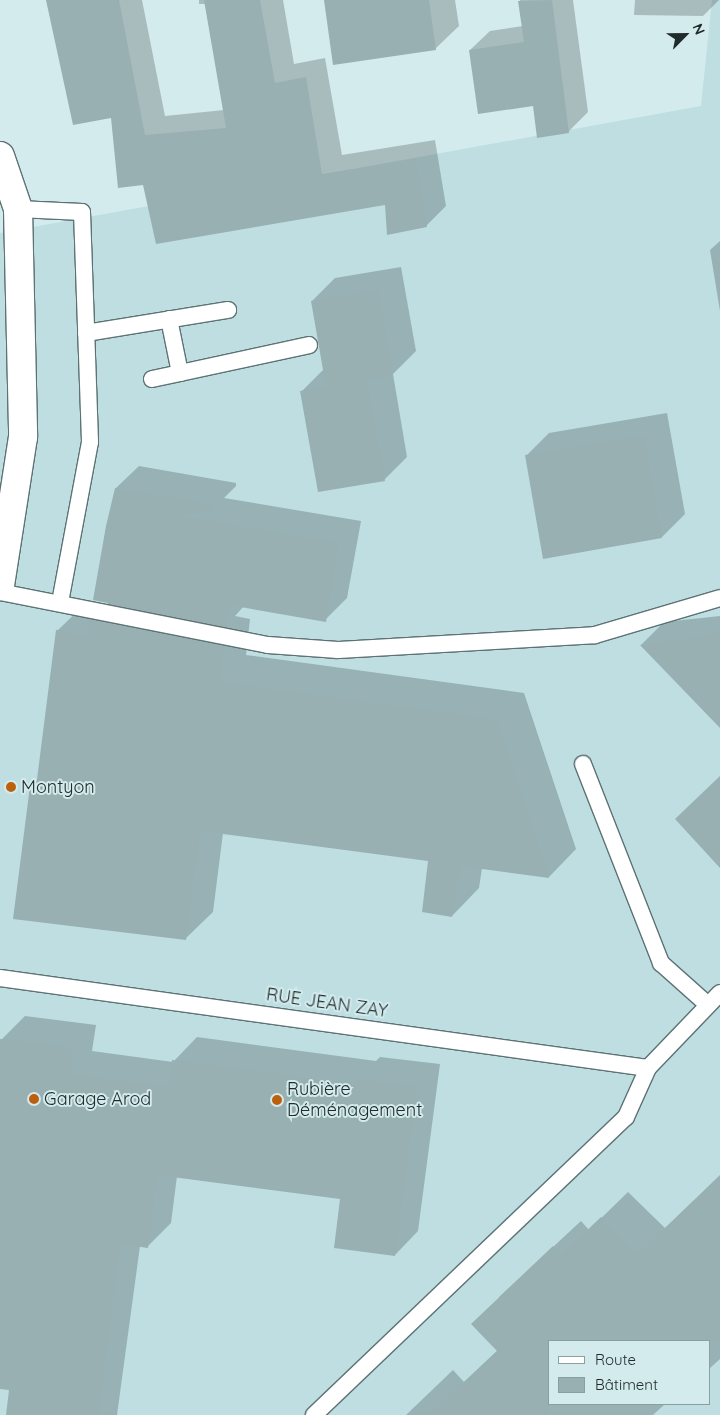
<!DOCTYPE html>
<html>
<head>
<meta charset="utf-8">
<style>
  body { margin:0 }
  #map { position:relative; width:720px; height:1415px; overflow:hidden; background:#d3ebed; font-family:Quicksand,sans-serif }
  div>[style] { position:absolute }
  .built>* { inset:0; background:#bedee1 }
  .shadow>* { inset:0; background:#0003 }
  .building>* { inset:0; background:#99b0b2 }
  .roads { filter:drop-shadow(1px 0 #5d7274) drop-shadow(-1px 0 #5d7274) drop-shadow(0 1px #5d7274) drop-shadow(0 -1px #5d7274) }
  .lane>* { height:16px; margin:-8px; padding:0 8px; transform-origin:8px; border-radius:8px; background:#fff }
  .secondary>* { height:28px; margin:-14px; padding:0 14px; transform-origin:14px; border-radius:14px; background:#fff }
  .dots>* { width:14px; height:14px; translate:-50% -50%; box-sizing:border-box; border:2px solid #d3ebed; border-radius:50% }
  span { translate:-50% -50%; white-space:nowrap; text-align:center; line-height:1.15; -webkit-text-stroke:4px #d3ebed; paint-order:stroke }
  .poi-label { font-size:18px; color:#222b2c }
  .left { translate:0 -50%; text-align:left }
  .street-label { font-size:18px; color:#222b2c }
  .legend { position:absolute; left:548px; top:1340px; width:162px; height:65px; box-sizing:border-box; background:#d3ebed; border:1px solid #8c9ea0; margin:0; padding:6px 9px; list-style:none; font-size:15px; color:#222b2c }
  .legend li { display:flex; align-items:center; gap:10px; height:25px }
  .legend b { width:25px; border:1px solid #8c9ea0 }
  .north { position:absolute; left:660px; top:10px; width:50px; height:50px; -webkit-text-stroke:4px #d3ebed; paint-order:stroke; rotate:67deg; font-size:14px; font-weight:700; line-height:20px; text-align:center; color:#222b2c }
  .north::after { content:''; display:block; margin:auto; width:18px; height:22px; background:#222b2c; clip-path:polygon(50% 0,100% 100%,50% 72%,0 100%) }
</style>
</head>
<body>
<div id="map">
  <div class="built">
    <div style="clip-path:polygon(evenodd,712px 0,720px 0,720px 1415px,0 1415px,0 233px,701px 106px,712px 0,549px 1341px,709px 1341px,709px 1404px,549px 1404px,549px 1341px)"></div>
  </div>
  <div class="shadow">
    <div style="clip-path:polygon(46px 0,142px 0,165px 116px,224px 110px,205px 4px,199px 4px,199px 0,283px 0,294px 64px,325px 58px,342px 155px,435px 140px,446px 206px,426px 226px,386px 204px,144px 184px,112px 117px)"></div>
    <div style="clip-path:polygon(327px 0,455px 0,459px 26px,435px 49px)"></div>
    <div style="clip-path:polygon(520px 0,573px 0,588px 112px,568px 132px,470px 50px,490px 31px,523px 26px)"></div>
    <div style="clip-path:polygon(635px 0,719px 0,703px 16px,634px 15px)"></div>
    <div style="clip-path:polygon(720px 241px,720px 311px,710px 250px)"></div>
    <div style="clip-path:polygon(401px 267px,416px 351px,393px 374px,407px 457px,384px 480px,302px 391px,324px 369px,312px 301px,335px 278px)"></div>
    <div style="clip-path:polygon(667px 413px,685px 514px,662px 537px,526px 456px,549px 433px)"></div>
    <div style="clip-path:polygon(139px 466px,236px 483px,236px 486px,224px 498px,361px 521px,347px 598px,325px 620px,244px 606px,235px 616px,250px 619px,246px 655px,524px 693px,576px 849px,549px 877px,482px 868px,479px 888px,452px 916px,429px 860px,223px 833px,213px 912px,185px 939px,31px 787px,38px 779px,57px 631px,85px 604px,104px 607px,109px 602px,116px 488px)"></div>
    <div style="clip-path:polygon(720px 616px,720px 691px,669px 674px,641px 645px,664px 622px)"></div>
    <div style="clip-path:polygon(25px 1016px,96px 1025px,92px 1051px,173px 1062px,197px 1037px,376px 1061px,380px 1057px,440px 1064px,418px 1231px,395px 1255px,342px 1198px,177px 1176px,171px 1223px,148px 1246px,140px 1246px,117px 1415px,7px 1415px,15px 1355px,0 1342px,0 1048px,1px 1040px)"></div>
    <div style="clip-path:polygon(720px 1176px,720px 1359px,709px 1369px,709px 1341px,549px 1341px,549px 1404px,665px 1404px,653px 1415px,406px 1415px,453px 1370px,464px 1382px,498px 1350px,499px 1297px,581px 1221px,589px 1230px,628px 1192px,665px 1228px)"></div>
  </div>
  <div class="building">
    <div style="clip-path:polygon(46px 0,119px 0,145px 135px,226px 128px,204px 0,260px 0,275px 83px,306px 77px,322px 174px,416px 159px,427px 227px,387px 235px,385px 205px,156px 244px,143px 185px,118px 188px,111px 118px,73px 125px)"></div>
    <div style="clip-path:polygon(324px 0,429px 0,436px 50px,333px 65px)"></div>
    <div style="clip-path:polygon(552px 0,569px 133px,537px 138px,533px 106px,478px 114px,469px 50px,524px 42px,518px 1px)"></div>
    <div style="clip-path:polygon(378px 290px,393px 375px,367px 380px,385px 481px,318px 492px,300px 391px,326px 387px,311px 301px)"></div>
    <div style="clip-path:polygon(644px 436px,662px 538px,543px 559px,525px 455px)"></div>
    <div style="clip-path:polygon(115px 488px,214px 505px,214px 510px,178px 516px,339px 543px,326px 622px,229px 605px,226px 627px,93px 600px,106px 526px)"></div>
    <div style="clip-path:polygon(89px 620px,224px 646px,219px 682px,497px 720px,549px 878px,460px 866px,452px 917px,422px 912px,428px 861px,200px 831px,186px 940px,13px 919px,30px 786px,36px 787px,56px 630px,86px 636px)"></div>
    <div style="clip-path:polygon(720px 630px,720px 728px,640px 645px,698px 638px)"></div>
    <div style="clip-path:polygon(720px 776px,720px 868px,675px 819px)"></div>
    <div style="clip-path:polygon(0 1039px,73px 1048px,70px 1074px,169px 1087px,172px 1060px,354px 1084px,355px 1080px,417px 1087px,395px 1256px,334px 1248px,340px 1199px,157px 1175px,148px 1248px,120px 1244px,98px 1415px,6px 1415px,9px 1390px,0 1389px)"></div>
    <div style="clip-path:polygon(720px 1175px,720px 1341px,549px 1341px,549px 1415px,429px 1415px,497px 1351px,471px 1324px,553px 1246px,561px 1255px,601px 1217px,638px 1254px)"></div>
  </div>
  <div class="roads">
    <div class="lane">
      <div style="left:18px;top:209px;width:64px;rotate:2.7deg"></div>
      <div style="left:82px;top:212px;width:230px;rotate:88deg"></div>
      <div style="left:90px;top:442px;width:164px;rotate:100.6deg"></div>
      <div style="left:86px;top:333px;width:144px;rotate:-9.2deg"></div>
      <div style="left:180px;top:373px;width:132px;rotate:-12.2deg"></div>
      <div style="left:152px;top:379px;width:29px;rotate:-12deg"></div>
      <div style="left:180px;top:373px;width:55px;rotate:-101.5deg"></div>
      <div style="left:0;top:592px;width:273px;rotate:11.2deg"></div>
      <div style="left:268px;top:645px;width:70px;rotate:4.1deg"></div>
      <div style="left:338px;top:650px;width:257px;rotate:-3.3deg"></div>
      <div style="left:595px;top:635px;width:130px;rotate:-16.5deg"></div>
      <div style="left:583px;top:764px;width:214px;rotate:68.6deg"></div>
      <div style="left:661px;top:963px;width:63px;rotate:41.8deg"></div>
      <div style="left:0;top:978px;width:654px;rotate:7.91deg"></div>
      <div style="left:648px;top:1068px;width:104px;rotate:-46.2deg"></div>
      <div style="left:314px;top:1415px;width:431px;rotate:-43.7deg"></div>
      <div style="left:626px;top:1117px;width:54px;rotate:-65.8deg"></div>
    </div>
    <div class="secondary">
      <div style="left:0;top:156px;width:56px;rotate:71.2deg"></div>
      <div style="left:18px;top:209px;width:228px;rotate:88.7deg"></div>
      <div style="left:23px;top:437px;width:151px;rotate:98.8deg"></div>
    </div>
  </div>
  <div class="dots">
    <div style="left:11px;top:787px;background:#bc600e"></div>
    <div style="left:34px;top:1099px;background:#bc600e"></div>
    <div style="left:277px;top:1100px;background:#bc600e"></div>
  </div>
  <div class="poi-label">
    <span class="left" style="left:21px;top:787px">Montyon</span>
    <span class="left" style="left:287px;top:1100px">Rubière<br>Déménagement</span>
    <span class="left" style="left:44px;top:1099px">Garage Arod</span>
  </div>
  <div class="street-label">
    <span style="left:327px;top:1003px;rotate:8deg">RUE JEAN ZAY</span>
  </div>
  <ul class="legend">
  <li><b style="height:6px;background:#fff"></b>Route</li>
  <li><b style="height:14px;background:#99b0b2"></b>Bâtiment</li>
  </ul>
  <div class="north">N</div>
</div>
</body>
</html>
